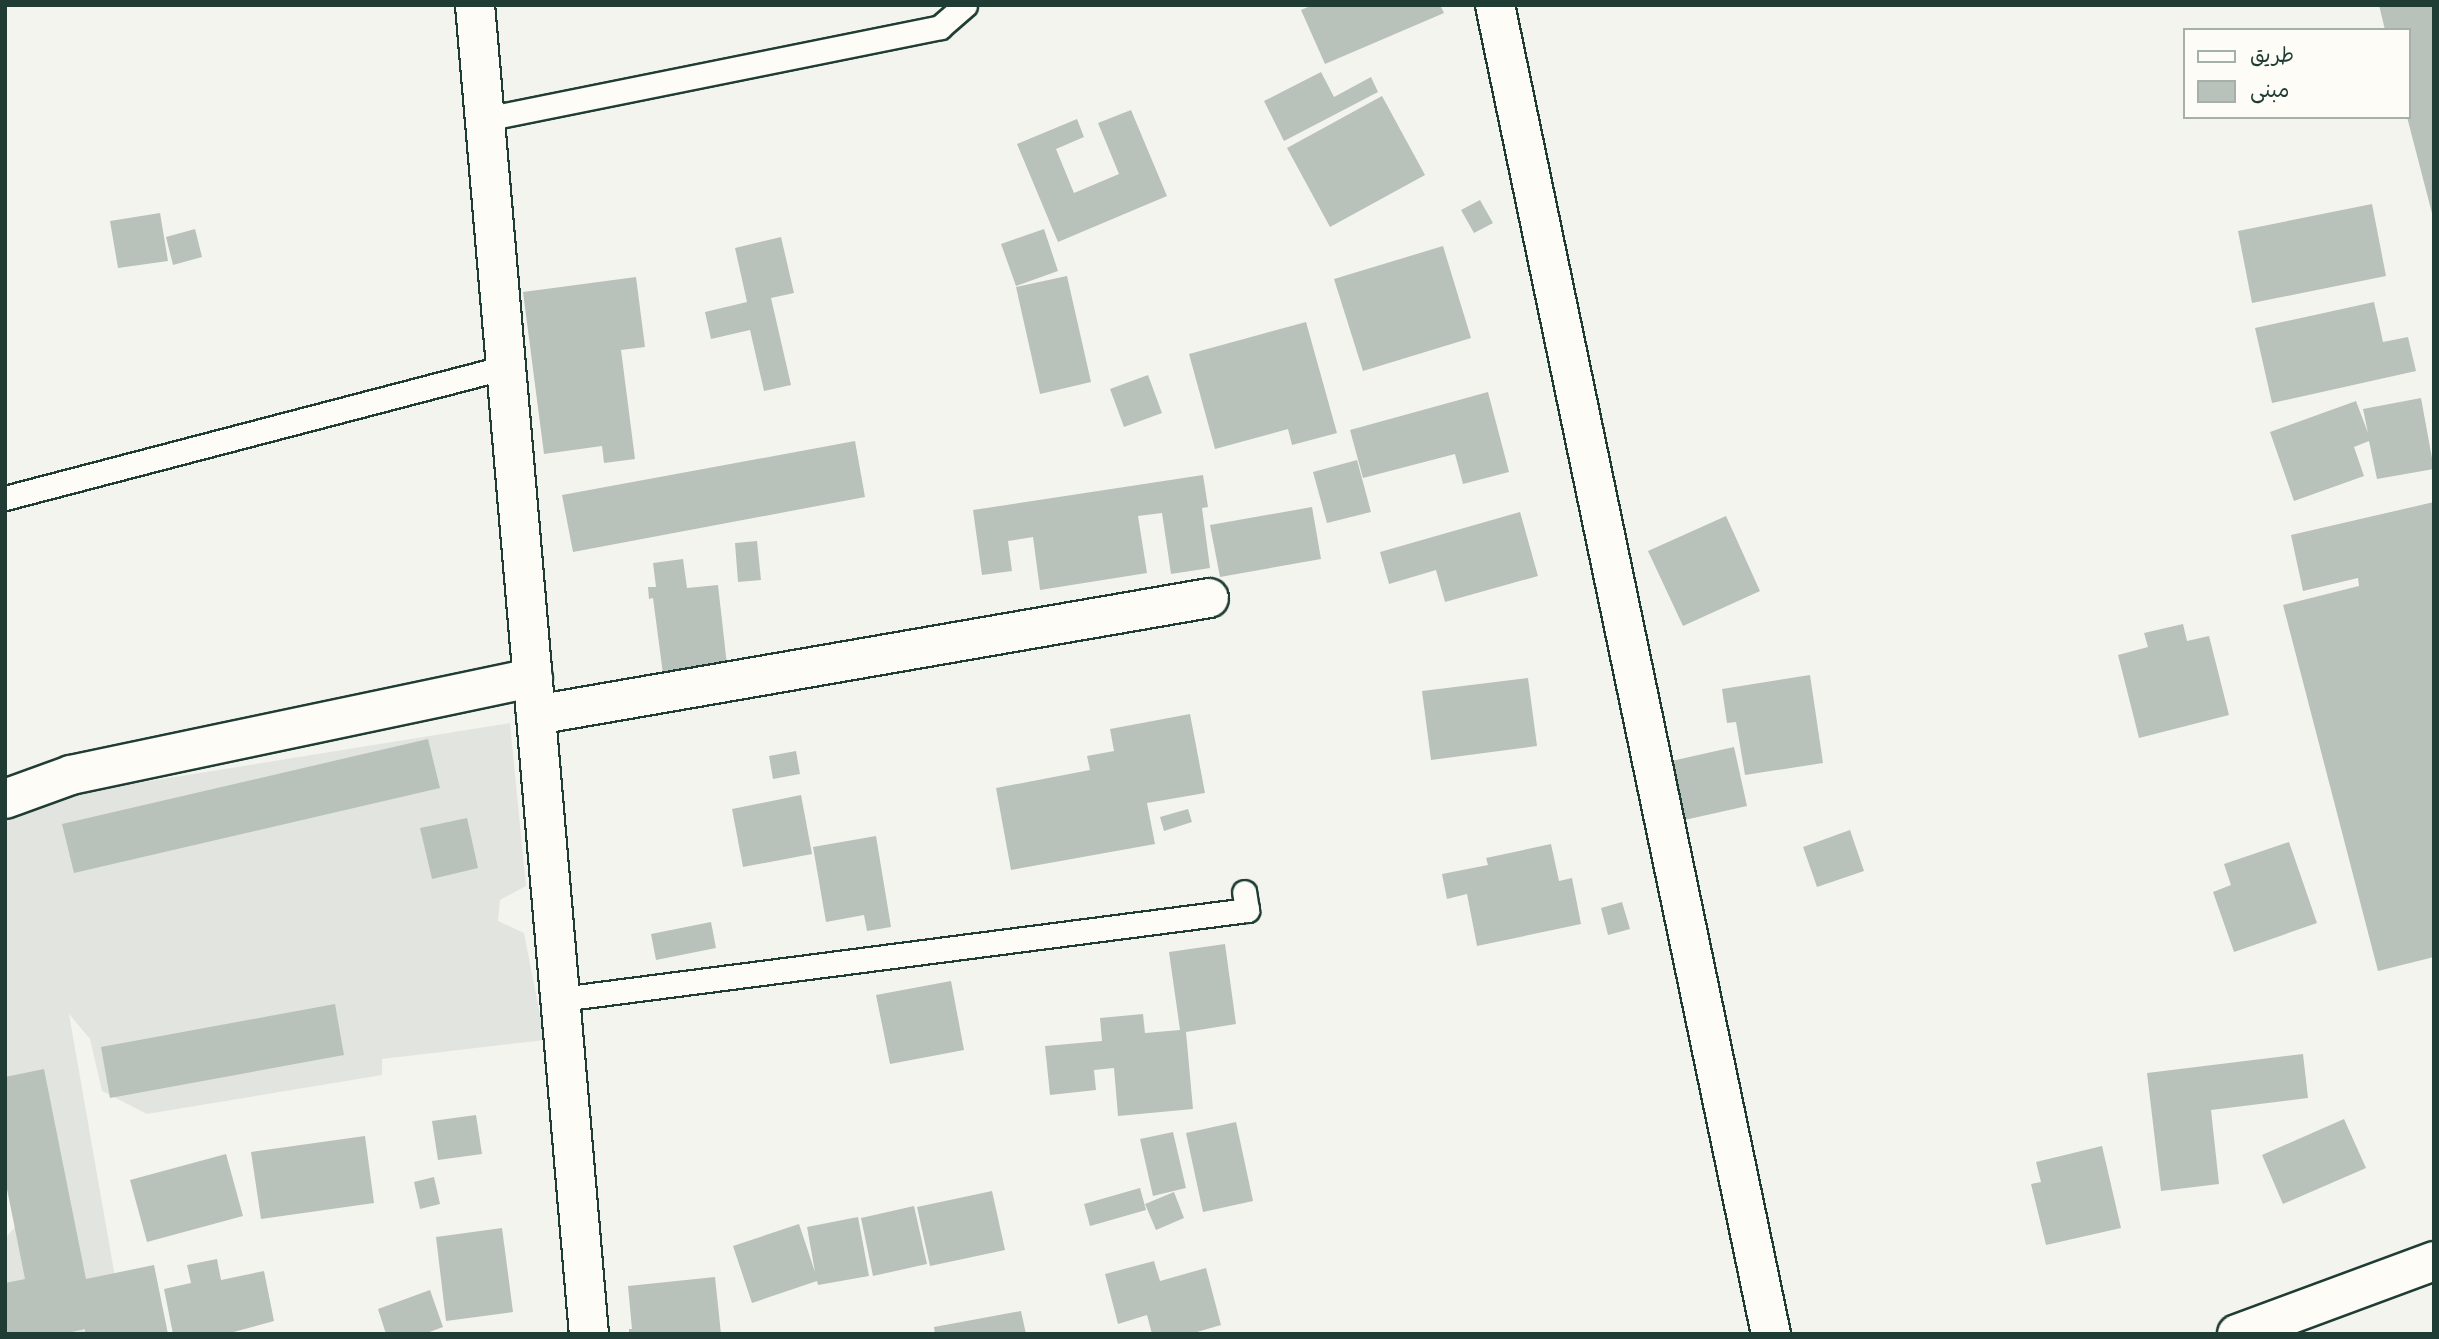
<!DOCTYPE html>
<html>
<head>
<meta charset="utf-8">
<style>
  body { margin:0 }
  #map { position:relative; width:2439px; height:1339px; overflow:hidden; background:#f4f4ef; font-family:Pangolin,"Playpen Sans Arabic",sans-serif }
  div>[style] { position:absolute }
  .built>* { inset:0; background:#e2e5df }
  .building>* { inset:0; background:#b9c1bb }
  .roads { filter:drop-shadow(2px 0 #1f3d34) drop-shadow(-2px 0 #1f3d34) drop-shadow(0 2px #1f3d34) drop-shadow(0 -2px #1f3d34) }
  .service>* { height:23px; margin:-11.5px; padding:0 11.5px; transform-origin:11.5px; border-radius:11.5px; background:#fdfcf7 }
  .minor>* { height:38px; margin:-19px; padding:0 19px; transform-origin:19px; border-radius:19px; background:#fdfcf7 }
  .secondary>* { height:38px; margin:-19px; padding:0 19px; transform-origin:19px; border-radius:19px; background:#fdfcf7 }
  span { translate:-50% -50%; white-space:nowrap; text-align:center; line-height:1.15; -webkit-text-stroke:5px #fdfcf7; paint-order:stroke }
  .frame { position:absolute; inset:0; border:7px solid #1f3d34; pointer-events:none }
  .legend { position:absolute; left:2183px; top:28px; width:228px; height:91px; box-sizing:border-box; background:#fdfcf7; border:2px solid #a4b0a9; margin:0; padding:9px 12px; list-style:none; font-size:21px; color:#1f3d34 }
  .legend li { display:flex; align-items:center; gap:14px; height:35px }
  .legend b { width:35px; border:2px solid #a4b0a9 }
</style>
</head>
<body>
<div id="map">
  <div class="built">
    <div style="clip-path:polygon(510px 723px,526px 886px,500px 900px,498px 921px,524px 933px,545px 1040px,382px 1059px,382px 1075px,147px 1114px,102px 1091px,90px 1039px,69px 1014px,125px 1334px,5px 1334px,5px 1238px,18px 1224px,5px 1128px,5px 824px,44px 798px)"></div>
  </div>
  <div class="building">
    <div style="clip-path:polygon(1313px 5px,1440px 5px,1444px 13px,1325px 64px,1301px 10px)"></div>
    <div style="clip-path:polygon(2379px 5px,2434px 5px,2434px 221px,2407px 117px,2409px 30px,2385px 30px)"></div>
    <div style="clip-path:polygon(1321px 72px,1334px 97px,1371px 77px,1378px 92px,1284px 141px,1264px 101px)"></div>
    <div style="clip-path:polygon(1382px 96px,1425px 175px,1330px 227px,1287px 148px)"></div>
    <div style="clip-path:polygon(1131px 110px,1167px 196px,1058px 242px,1017px 144px,1077px 119px,1084px 137px,1056px 149px,1074px 193px,1119px 174px,1098px 123px)"></div>
    <div style="clip-path:polygon(1480px 200px,1493px 223px,1474px 233px,1461px 210px)"></div>
    <div style="clip-path:polygon(2372px 204px,2386px 276px,2252px 303px,2238px 231px)"></div>
    <div style="clip-path:polygon(160px 213px,168px 261px,118px 268px,110px 221px)"></div>
    <div style="clip-path:polygon(195px 229px,202px 257px,173px 265px,166px 237px)"></div>
    <div style="clip-path:polygon(1044px 229px,1058px 271px,1016px 286px,1001px 244px)"></div>
    <div style="clip-path:polygon(781px 237px,794px 293px,771px 298px,791px 385px,764px 391px,750px 330px,711px 339px,705px 312px,747px 302px,735px 248px)"></div>
    <div style="clip-path:polygon(1443px 246px,1471px 338px,1363px 371px,1334px 279px)"></div>
    <div style="clip-path:polygon(1067px 276px,1091px 382px,1040px 394px,1016px 287px)"></div>
    <div style="clip-path:polygon(636px 277px,645px 347px,621px 350px,635px 459px,604px 463px,602px 446px,544px 454px,523px 292px)"></div>
    <div style="clip-path:polygon(2374px 302px,2383px 342px,2408px 337px,2416px 371px,2272px 403px,2255px 328px)"></div>
    <div style="clip-path:polygon(1306px 322px,1337px 433px,1292px 445px,1288px 429px,1215px 449px,1189px 354px)"></div>
    <div style="clip-path:polygon(1148px 375px,1162px 413px,1124px 427px,1110px 389px)"></div>
    <div style="clip-path:polygon(1488px 392px,1509px 472px,1463px 484px,1455px 454px,1363px 478px,1350px 430px)"></div>
    <div style="clip-path:polygon(2421px 398px,2434px 469px,2377px 479px,2369px 441px,2354px 447px,2364px 476px,2294px 501px,2270px 432px,2356px 401px,2368px 433px,2363px 409px)"></div>
    <div style="clip-path:polygon(855px 441px,865px 497px,573px 552px,562px 495px)"></div>
    <div style="clip-path:polygon(1357px 460px,1371px 512px,1327px 523px,1313px 472px)"></div>
    <div style="clip-path:polygon(1203px 475px,1208px 507px,1202px 508px,1210px 568px,1171px 574px,1162px 513px,1138px 516px,1147px 573px,1040px 590px,1033px 537px,1008px 541px,1012px 571px,982px 575px,973px 510px)"></div>
    <div style="clip-path:polygon(2434px 502px,2434px 957px,2378px 971px,2283px 605px,2359px 586px,2358px 578px,2303px 591px,2291px 535px)"></div>
    <div style="clip-path:polygon(1312px 507px,1321px 559px,1220px 577px,1210px 525px)"></div>
    <div style="clip-path:polygon(1520px 512px,1538px 576px,1445px 602px,1436px 570px,1389px 584px,1380px 552px)"></div>
    <div style="clip-path:polygon(1726px 516px,1760px 591px,1683px 626px,1648px 551px)"></div>
    <div style="clip-path:polygon(757px 541px,761px 580px,738px 582px,735px 543px)"></div>
    <div style="clip-path:polygon(683px 559px,687px 588px,718px 585px,727px 665px,663px 674px,653px 598px,649px 599px,648px 587px,656px 587px,653px 563px)"></div>
    <div style="clip-path:polygon(2183px 624px,2187px 641px,2209px 636px,2229px 715px,2139px 738px,2118px 655px,2148px 647px,2144px 633px)"></div>
    <div style="clip-path:polygon(1810px 675px,1823px 763px,1745px 775px,1736px 722px,1727px 723px,1722px 689px)"></div>
    <div style="clip-path:polygon(1528px 678px,1537px 746px,1431px 760px,1422px 691px)"></div>
    <div style="clip-path:polygon(1190px 714px,1205px 793px,1147px 803px,1155px 844px,1011px 870px,996px 788px,1090px 770px,1087px 756px,1114px 751px,1110px 729px)"></div>
    <div style="clip-path:polygon(428px 739px,440px 788px,74px 873px,62px 824px)"></div>
    <div style="clip-path:polygon(1734px 747px,1747px 806px,1680px 821px,1667px 762px)"></div>
    <div style="clip-path:polygon(796px 751px,800px 774px,773px 779px,769px 756px)"></div>
    <div style="clip-path:polygon(801px 795px,812px 854px,743px 867px,732px 809px)"></div>
    <div style="clip-path:polygon(1188px 809px,1192px 822px,1164px 831px,1160px 817px)"></div>
    <div style="clip-path:polygon(467px 818px,478px 868px,432px 879px,420px 828px)"></div>
    <div style="clip-path:polygon(1850px 830px,1864px 871px,1817px 887px,1803px 847px)"></div>
    <div style="clip-path:polygon(876px 836px,891px 927px,867px 931px,864px 915px,826px 922px,813px 847px)"></div>
    <div style="clip-path:polygon(2289px 842px,2317px 923px,2234px 952px,2213px 892px,2231px 885px,2224px 864px)"></div>
    <div style="clip-path:polygon(1551px 844px,1559px 881px,1572px 878px,1581px 924px,1477px 946px,1467px 894px,1447px 899px,1442px 874px,1488px 865px,1486px 858px)"></div>
    <div style="clip-path:polygon(1622px 902px,1630px 929px,1608px 935px,1601px 908px)"></div>
    <div style="clip-path:polygon(711px 922px,716px 948px,656px 960px,651px 934px)"></div>
    <div style="clip-path:polygon(1225px 944px,1236px 1024px,1186px 1032px,1193px 1109px,1118px 1116px,1114px 1068px,1094px 1070px,1096px 1090px,1050px 1095px,1045px 1046px,1102px 1041px,1100px 1018px,1143px 1014px,1145px 1033px,1180px 1030px,1169px 952px)"></div>
    <div style="clip-path:polygon(951px 981px,964px 1050px,890px 1064px,876px 995px)"></div>
    <div style="clip-path:polygon(335px 1004px,344px 1055px,110px 1098px,101px 1047px)"></div>
    <div style="clip-path:polygon(2303px 1054px,2308px 1098px,2211px 1110px,2219px 1184px,2161px 1191px,2147px 1073px)"></div>
    <div style="clip-path:polygon(44px 1069px,86px 1279px,154px 1265px,168px 1334px,85px 1334px,85px 1329px,63px 1334px,5px 1334px,5px 1283px,25px 1279px,5px 1179px,5px 1077px)"></div>
    <div style="clip-path:polygon(476px 1115px,482px 1154px,438px 1160px,432px 1121px)"></div>
    <div style="clip-path:polygon(2344px 1119px,2366px 1168px,2283px 1204px,2262px 1155px)"></div>
    <div style="clip-path:polygon(1236px 1122px,1253px 1201px,1203px 1212px,1186px 1133px)"></div>
    <div style="clip-path:polygon(1173px 1132px,1186px 1188px,1153px 1196px,1140px 1139px)"></div>
    <div style="clip-path:polygon(365px 1136px,374px 1203px,261px 1219px,251px 1152px)"></div>
    <div style="clip-path:polygon(2102px 1146px,2121px 1228px,2046px 1245px,2031px 1184px,2041px 1182px,2036px 1162px)"></div>
    <div style="clip-path:polygon(226px 1154px,243px 1216px,147px 1242px,130px 1180px)"></div>
    <div style="clip-path:polygon(434px 1177px,440px 1204px,420px 1209px,414px 1182px)"></div>
    <div style="clip-path:polygon(1140px 1188px,1146px 1210px,1090px 1226px,1084px 1204px)"></div>
    <div style="clip-path:polygon(992px 1191px,1005px 1250px,930px 1266px,917px 1207px)"></div>
    <div style="clip-path:polygon(1174px 1192px,1184px 1218px,1156px 1230px,1145px 1204px)"></div>
    <div style="clip-path:polygon(914px 1206px,927px 1264px,873px 1276px,861px 1218px)"></div>
    <div style="clip-path:polygon(858px 1217px,869px 1276px,818px 1285px,817px 1281px,752px 1303px,733px 1246px,799px 1224px,815px 1272px,807px 1227px)"></div>
    <div style="clip-path:polygon(502px 1228px,513px 1312px,446px 1321px,436px 1237px)"></div>
    <div style="clip-path:polygon(217px 1259px,221px 1280px,264px 1271px,274px 1321px,226px 1334px,173px 1334px,164px 1289px,191px 1283px,187px 1265px)"></div>
    <div style="clip-path:polygon(1154px 1261px,1160px 1281px,1206px 1268px,1221px 1325px,1190px 1334px,1152px 1334px,1147px 1315px,1118px 1324px,1105px 1274px)"></div>
    <div style="clip-path:polygon(715px 1277px,721px 1334px,629px 1334px,629px 1329px,632px 1329px,628px 1286px)"></div>
    <div style="clip-path:polygon(430px 1290px,443px 1327px,424px 1334px,386px 1334px,378px 1309px)"></div>
    <div style="clip-path:polygon(1021px 1311px,1026px 1334px,935px 1334px,934px 1327px)"></div>
  </div>
  <div class="roads">
    <div class="service">
      <div style="left:485px;top:119px;width:464px;rotate:-11.4deg"></div>
      <div style="left:940px;top:27px;width:33px;rotate:-41deg"></div>
      <div style="left:5px;top:498px;width:518px;rotate:-14.65deg"></div>
      <div style="left:561px;top:999px;width:692px;rotate:-7.39deg"></div>
      <div style="left:1247px;top:910px;width:18px;rotate:-99deg"></div>
    </div>
    <div class="minor">
      <div style="left:475px;top:5px;width:1334px;rotate:85.1deg"></div>
      <div style="left:1495px;top:5px;width:1357px;rotate:78.27deg"></div>
      <div style="left:536px;top:715px;width:683px;rotate:-9.86deg"></div>
      <div style="left:5px;top:799px;width:70px;rotate:-20deg"></div>
      <div style="left:71px;top:775px;width:472px;rotate:-11.9deg"></div>
    </div>
    <div class="secondary">
      <div style="left:2237px;top:1334px;width:210px;rotate:-20.3deg"></div>
    </div>
  </div>
  <div class="frame"></div>
  <ul class="legend">
  <li><b style="height:9px;background:#fdfcf7"></b>طريق</li>
  <li><b style="height:19px;background:#b9c1bb"></b>مبنى</li>
  </ul>
</div>
</body>
</html>
